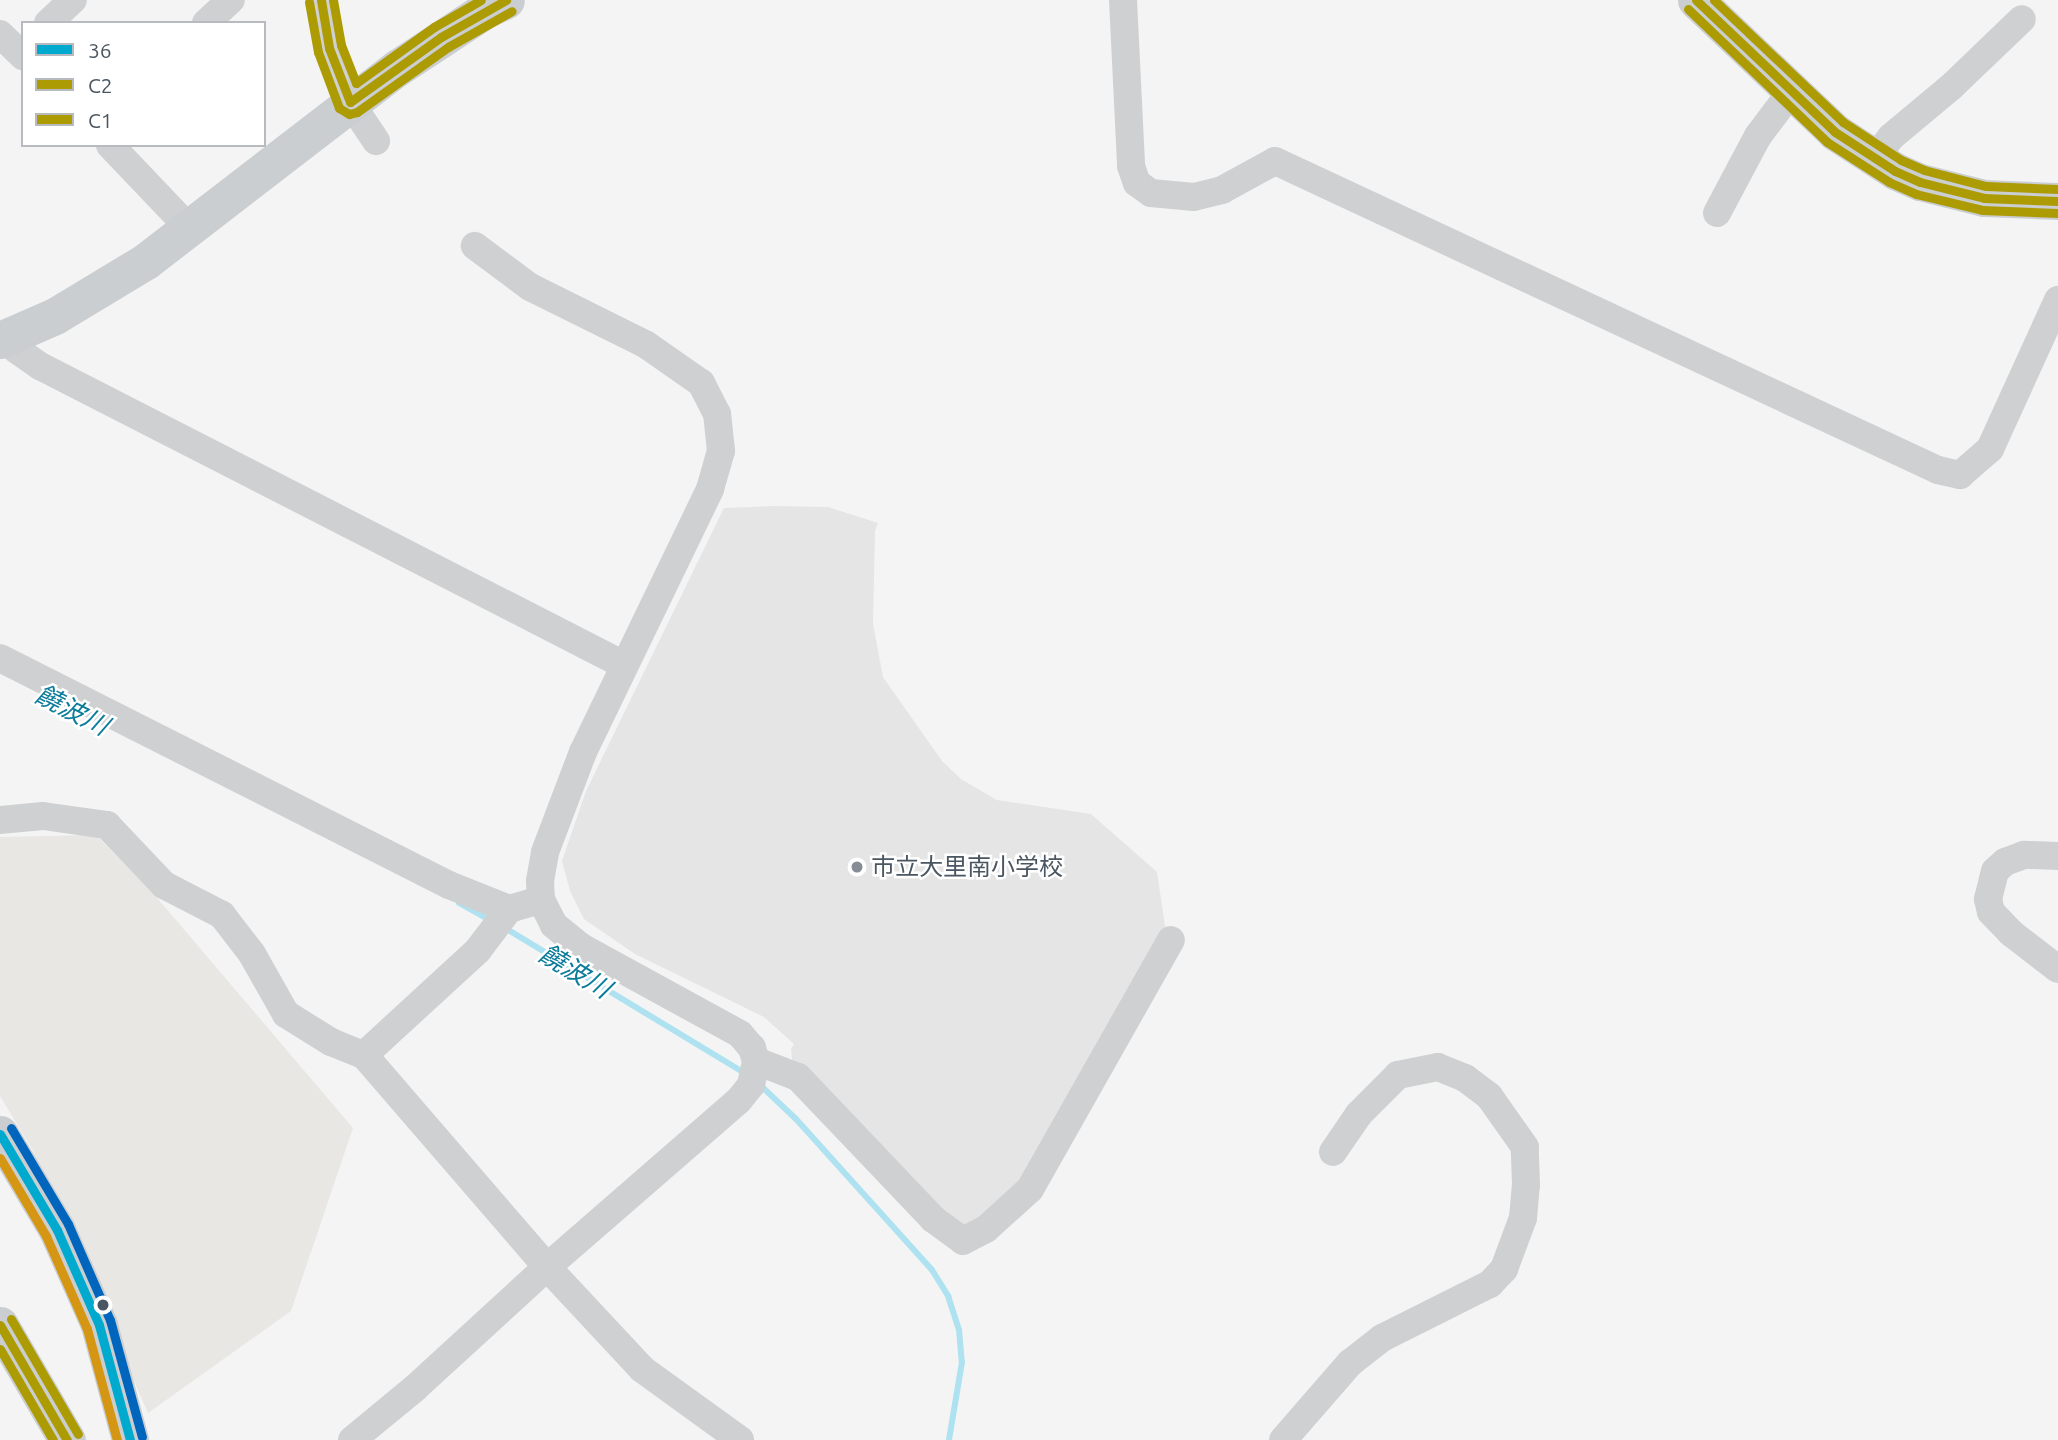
<!DOCTYPE html>
<html>
<head>
<meta charset="utf-8">
<style>
  body { margin:0 }
  #map { position:relative; width:2058px; height:1440px; overflow:hidden; background:#f4f4f4; font-family:Ubuntu,"Noto Sans JP",sans-serif }
  div>[style] { position:absolute }
  .commercial>* { inset:0; background:#e8e7e3 }
  .education>* { inset:0; background:#e6e5e6 }
  .stream>* { height:6px; margin:-3px; padding:0 3px; transform-origin:3px; border-radius:3px; background:#aee2f0 }
  .minor>* { height:28px; margin:-14px; padding:0 14px; transform-origin:14px; border-radius:14px; background:#ced0d2 }
  .major>* { height:37px; margin:-18.5px; padding:0 18.5px; transform-origin:18.5px; border-radius:18.5px; background:#caced1 }
  .bus-1>* { height:9px; margin:-4.5px; padding:0 4.5px; transform-origin:4.5px; border-radius:4.5px; background:#00a9ce }
  .bus-2>* { height:9px; margin:-4.5px; padding:0 4.5px; transform-origin:4.5px; border-radius:4.5px; background:#ad9b03 }
  .bus-3>* { height:9px; margin:-4.5px; padding:0 4.5px; transform-origin:4.5px; border-radius:4.5px; background:#ad9b03 }
  .bus-4>* { height:9px; margin:-4.5px; padding:0 4.5px; transform-origin:4.5px; border-radius:4.5px; background:#ad9b03 }
  .bus-5>* { height:9px; margin:-4.5px; padding:0 4.5px; transform-origin:4.5px; border-radius:4.5px; background:#d49613 }
  .bus-6>* { height:9px; margin:-4.5px; padding:0 4.5px; transform-origin:4.5px; border-radius:4.5px; background:#0065bd }
  .dots>* { width:19px; height:19px; translate:-50% -50%; box-sizing:border-box; border:4px solid #fff; border-radius:50% }
  span { translate:-50% -50%; white-space:nowrap; text-align:center; line-height:1.15; -webkit-text-stroke:5px #fff; paint-order:stroke }
  .poi-label { font-size:24px; color:#4a5661 }
  .left { translate:0 -50%; text-align:left }
  .water-label { font-size:26px; color:#0c7c9b; font-style:italic }
  .legend { position:absolute; left:21px; top:21px; width:245px; height:126px; box-sizing:border-box; background:#fff; border:2px solid #b7bbc0; margin:0; padding:9px 12px; list-style:none; font-size:21px; color:#4a5661 }
  .legend li { display:flex; align-items:center; gap:14px; height:35px }
  .legend b { width:35px; border:2px solid #b7bbc0 }
</style>
</head>
<body>
<div id="map">
  <div class="commercial">
    <div style="clip-path:polygon(96px 835px,153px 893px,353px 1128px,291px 1311px,148px 1413px,32px 1149px,0 1096px,0 837px)"></div>
  </div>
  <div class="education">
    <div style="clip-path:polygon(774px 506px,828px 507px,878px 523px,875px 531px,873px 624px,883px 677px,942px 761px,961px 779px,997px 800px,1091px 814px,1157px 872px,1166px 933px,1024px 1185px,978px 1226px,958px 1227px,793px 1069px,791px 1049px,794px 1044px,764px 1017px,635px 954px,584px 919px,570px 891px,562px 861px,586px 791px,724px 508px)"></div>
  </div>
  <div class="stream">
    <div style="left:459px;top:903px;width:38px;rotate:29deg"></div>
    <div style="left:505px;top:928px;width:280px;rotate:31.2deg"></div>
    <div style="left:758px;top:1083px;width:52px;rotate:43.5deg"></div>
    <div style="left:796px;top:1119px;width:203px;rotate:48deg"></div>
    <div style="left:932px;top:1270px;width:31px;rotate:58deg"></div>
    <div style="left:948px;top:1296px;width:36px;rotate:72deg"></div>
    <div style="left:959px;top:1330px;width:32px;rotate:85deg"></div>
    <div style="left:962px;top:1362px;width:79px;rotate:99.5deg"></div>
  </div>
  <div class="minor">
    <div style="left:321px;top:0;width:49px;rotate:80.5deg"></div>
    <div style="left:329px;top:48px;width:30px;rotate:70deg"></div>
    <div style="left:339px;top:76px;width:28px;rotate:67deg"></div>
    <div style="left:350px;top:102px;width:47px;rotate:56.3deg"></div>
    <div style="left:1123px;top:0;width:166px;rotate:87.2deg"></div>
    <div style="left:1131px;top:166px;width:18px;rotate:71deg"></div>
    <div style="left:1137px;top:183px;width:17px;rotate:36deg"></div>
    <div style="left:1151px;top:193px;width:43px;rotate:5.3deg"></div>
    <div style="left:1194px;top:197px;width:29px;rotate:-14deg"></div>
    <div style="left:1222px;top:190px;width:60px;rotate:-28.7deg"></div>
    <div style="left:1275px;top:161px;width:731px;rotate:24.99deg"></div>
    <div style="left:1938px;top:470px;width:23px;rotate:13deg"></div>
    <div style="left:1960px;top:475px;width:40px;rotate:-41deg"></div>
    <div style="left:1990px;top:449px;width:164px;rotate:-65.5deg"></div>
    <div style="left:48px;top:23px;width:34px;rotate:-43deg"></div>
    <div style="left:206px;top:23px;width:34px;rotate:-43deg"></div>
    <div style="left:0;top:34px;width:32px;rotate:44deg"></div>
    <div style="left:110px;top:145px;width:115px;rotate:46.4deg"></div>
    <div style="left:1874px;top:159px;width:28px;rotate:-52deg"></div>
    <div style="left:1891px;top:137px;width:78px;rotate:-39.8deg"></div>
    <div style="left:1951px;top:87px;width:98px;rotate:-43.8deg"></div>
    <div style="left:1717px;top:213px;width:87px;rotate:-62deg"></div>
    <div style="left:1758px;top:136px;width:55px;rotate:-53.1deg"></div>
    <div style="left:9px;top:338px;width:14px;rotate:56deg"></div>
    <div style="left:17px;top:350px;width:28px;rotate:35deg"></div>
    <div style="left:40px;top:366px;width:656px;rotate:27.11deg"></div>
    <div style="left:0;top:658px;width:503px;rotate:26.82deg"></div>
    <div style="left:449px;top:885px;width:65px;rotate:21.8deg"></div>
    <div style="left:509px;top:909px;width:33px;rotate:-16deg"></div>
    <div style="left:0;top:820px;width:43px;rotate:-5.3deg"></div>
    <div style="left:43px;top:816px;width:65px;rotate:8deg"></div>
    <div style="left:107px;top:825px;width:83px;rotate:46.5deg"></div>
    <div style="left:164px;top:885px;width:65px;rotate:27.3deg"></div>
    <div style="left:222px;top:915px;width:49px;rotate:52.4deg"></div>
    <div style="left:252px;top:954px;width:69px;rotate:60.5deg"></div>
    <div style="left:286px;top:1014px;width:53px;rotate:31.9deg"></div>
    <div style="left:331px;top:1042px;width:35px;rotate:22deg"></div>
    <div style="left:364px;top:1055px;width:280px;rotate:49.2deg"></div>
    <div style="left:547px;top:1267px;width:139px;rotate:47deg"></div>
    <div style="left:642px;top:1369px;width:121px;rotate:35.9deg"></div>
    <div style="left:2058px;top:856px;width:34px;rotate:-178deg"></div>
    <div style="left:2024px;top:855px;width:20px;rotate:160deg"></div>
    <div style="left:2005px;top:862px;width:13px;rotate:138deg"></div>
    <div style="left:1995px;top:871px;width:29px;rotate:104deg"></div>
    <div style="left:1988px;top:899px;width:13px;rotate:77deg"></div>
    <div style="left:1991px;top:912px;width:29px;rotate:46deg"></div>
    <div style="left:2011px;top:933px;width:59px;rotate:37.5deg"></div>
    <div style="left:364px;top:1055px;width:155px;rotate:-42.6deg"></div>
    <div style="left:478px;top:950px;width:51px;rotate:-52.9deg"></div>
    <div style="left:756px;top:1061px;width:45px;rotate:20.9deg"></div>
    <div style="left:798px;top:1077px;width:196px;rotate:46.4deg"></div>
    <div style="left:933px;top:1219px;width:37px;rotate:36deg"></div>
    <div style="left:963px;top:1241px;width:26px;rotate:-28deg"></div>
    <div style="left:986px;top:1229px;width:59px;rotate:-42.3deg"></div>
    <div style="left:1030px;top:1189px;width:286px;rotate:-60.5deg"></div>
    <div style="left:352px;top:1440px;width:82px;rotate:-39.5deg"></div>
    <div style="left:415px;top:1388px;width:179px;rotate:-42.5deg"></div>
    <div style="left:547px;top:1267px;width:254px;rotate:-41deg"></div>
    <div style="left:739px;top:1100px;width:19px;rotate:-51deg"></div>
    <div style="left:751px;top:1085px;width:25px;rotate:-78deg"></div>
    <div style="left:756px;top:1061px;width:14px;rotate:-107deg"></div>
    <div style="left:752px;top:1048px;width:18px;rotate:-131deg"></div>
    <div style="left:740px;top:1034px;width:181px;rotate:-151.3deg"></div>
    <div style="left:581px;top:947px;width:35px;rotate:-141deg"></div>
    <div style="left:554px;top:925px;width:28px;rotate:-117deg"></div>
    <div style="left:541px;top:900px;width:19px;rotate:-93deg"></div>
    <div style="left:540px;top:881px;width:29px;rotate:-80deg"></div>
    <div style="left:545px;top:852px;width:107px;rotate:-69.2deg"></div>
    <div style="left:583px;top:752px;width:292px;rotate:-64.2deg"></div>
    <div style="left:710px;top:489px;width:40px;rotate:-74deg"></div>
    <div style="left:721px;top:451px;width:37px;rotate:-96deg"></div>
    <div style="left:717px;top:414px;width:35px;rotate:-117deg"></div>
    <div style="left:701px;top:383px;width:68px;rotate:-145.1deg"></div>
    <div style="left:645px;top:344px;width:128px;rotate:-153.6deg"></div>
    <div style="left:530px;top:287px;width:69px;rotate:-143.3deg"></div>
    <div style="left:1283px;top:1440px;width:102px;rotate:-49deg"></div>
    <div style="left:1350px;top:1363px;width:41px;rotate:-38deg"></div>
    <div style="left:1382px;top:1338px;width:121px;rotate:-26.6deg"></div>
    <div style="left:1490px;top:1284px;width:21px;rotate:-47deg"></div>
    <div style="left:1504px;top:1269px;width:54px;rotate:-69.6deg"></div>
    <div style="left:1523px;top:1218px;width:33px;rotate:-85deg"></div>
    <div style="left:1526px;top:1185px;width:38px;rotate:-92deg"></div>
    <div style="left:1525px;top:1147px;width:62px;rotate:-125.2deg"></div>
    <div style="left:1489px;top:1096px;width:30px;rotate:-143deg"></div>
    <div style="left:1465px;top:1078px;width:29px;rotate:-158deg"></div>
    <div style="left:1438px;top:1067px;width:41px;rotate:168.7deg"></div>
    <div style="left:1398px;top:1075px;width:55px;rotate:135deg"></div>
    <div style="left:1359px;top:1114px;width:46px;rotate:124.4deg"></div>
  </div>
  <div class="major">
    <div style="left:1696px;top:0;width:192px;rotate:43.5deg"></div>
    <div style="left:1835px;top:132px;width:72px;rotate:33deg"></div>
    <div style="left:1895px;top:171px;width:27px;rotate:24deg"></div>
    <div style="left:1920px;top:182px;width:66px;rotate:14deg"></div>
    <div style="left:1984px;top:198px;width:74px;rotate:2.3deg"></div>
    <div style="left:0;top:340px;width:60px;rotate:-23.6deg"></div>
    <div style="left:55px;top:316px;width:106px;rotate:-31.1deg"></div>
    <div style="left:146px;top:261px;width:317px;rotate:-37.6deg"></div>
    <div style="left:397px;top:68px;width:105px;rotate:-33.4deg"></div>
    <div style="left:485px;top:10px;width:23px;rotate:-25deg"></div>
    <div style="left:0;top:1134px;width:112px;rotate:59.3deg"></div>
    <div style="left:57px;top:1230px;width:104px;rotate:66.1deg"></div>
    <div style="left:99px;top:1325px;width:119px;rotate:74.9deg"></div>
    <div style="left:0;top:1325px;width:133px;rotate:59.8deg"></div>
  </div>
  <div class="bus-1">
    <div style="left:0;top:1134px;width:112px;rotate:59.3deg"></div>
    <div style="left:57px;top:1230px;width:104px;rotate:66.1deg"></div>
    <div style="left:99px;top:1325px;width:119px;rotate:74.9deg"></div>
  </div>
  <div class="bus-2">
    <div style="left:321px;top:0;width:49px;rotate:80.5deg"></div>
    <div style="left:329px;top:48px;width:58px;rotate:68.7deg"></div>
    <div style="left:350px;top:102px;width:112px;rotate:-35.5deg"></div>
    <div style="left:441px;top:37px;width:75px;rotate:-29.6deg"></div>
    <div style="left:1696px;top:0;width:192px;rotate:43.5deg"></div>
    <div style="left:1835px;top:132px;width:72px;rotate:33deg"></div>
    <div style="left:1895px;top:171px;width:27px;rotate:24deg"></div>
    <div style="left:1920px;top:182px;width:66px;rotate:14deg"></div>
    <div style="left:1984px;top:198px;width:74px;rotate:2.3deg"></div>
    <div style="left:0;top:1325px;width:133px;rotate:59.8deg"></div>
  </div>
  <div class="bus-3">
    <div style="left:309px;top:2px;width:51px;rotate:79.8deg"></div>
    <div style="left:318px;top:52px;width:60px;rotate:69.4deg"></div>
    <div style="left:339px;top:108px;width:12px;rotate:31deg"></div>
    <div style="left:349px;top:114px;width:8px;rotate:-14deg"></div>
    <div style="left:357px;top:112px;width:112px;rotate:-35.5deg"></div>
    <div style="left:448px;top:47px;width:73px;rotate:-29.4deg"></div>
    <div style="left:1688px;top:9px;width:192px;rotate:43.7deg"></div>
    <div style="left:1827px;top:142px;width:74px;rotate:32.8deg"></div>
    <div style="left:1889px;top:182px;width:30px;rotate:24deg"></div>
    <div style="left:1916px;top:194px;width:68px;rotate:13.6deg"></div>
    <div style="left:1982px;top:210px;width:76px;rotate:2.3deg"></div>
    <div style="left:0;top:1349px;width:105px;rotate:59.8deg"></div>
  </div>
  <div class="bus-4">
    <div style="left:333px;top:0;width:46px;rotate:79.9deg"></div>
    <div style="left:341px;top:45px;width:41px;rotate:68.5deg"></div>
    <div style="left:356px;top:83px;width:96px;rotate:-35.7deg"></div>
    <div style="left:434px;top:27px;width:54px;rotate:-29.9deg"></div>
    <div style="left:1714px;top:0;width:178px;rotate:43.4deg"></div>
    <div style="left:1843px;top:122px;width:69px;rotate:33.2deg"></div>
    <div style="left:1901px;top:160px;width:25px;rotate:23deg"></div>
    <div style="left:1924px;top:170px;width:64px;rotate:14.5deg"></div>
    <div style="left:1986px;top:186px;width:72px;rotate:2.4deg"></div>
    <div style="left:11px;top:1319px;width:133px;rotate:59.8deg"></div>
  </div>
  <div class="bus-5">
    <div style="left:0;top:1158px;width:91px;rotate:59.5deg"></div>
    <div style="left:46px;top:1236px;width:102px;rotate:66.2deg"></div>
    <div style="left:87px;top:1329px;width:115px;rotate:74.9deg"></div>
  </div>
  <div class="bus-6">
    <div style="left:11px;top:1128px;width:112px;rotate:59.3deg"></div>
    <div style="left:68px;top:1224px;width:105px;rotate:66.4deg"></div>
    <div style="left:110px;top:1320px;width:121px;rotate:74.7deg"></div>
  </div>
  <div class="dots">
    <div style="left:857px;top:867px;background:#868d94"></div>
    <div style="left:103px;top:1305px;background:#4a5661"></div>
  </div>
  <div class="poi-label">
    <span class="left" style="left:871px;top:867px">市立大里南小学校</span>
  </div>
  <div class="water-label">
    <span style="left:72px;top:710px;rotate:27deg">饒波川</span>
    <span style="left:575px;top:971px;rotate:31deg">饒波川</span>
  </div>
  <ul class="legend">
  <li><b style="height:9px;background:#00a9ce"></b>36</li>
  <li><b style="height:9px;background:#ad9b03"></b>C2</li>
  <li><b style="height:9px;background:#ad9b03"></b>C1</li>
  </ul>
</div>
</body>
</html>
